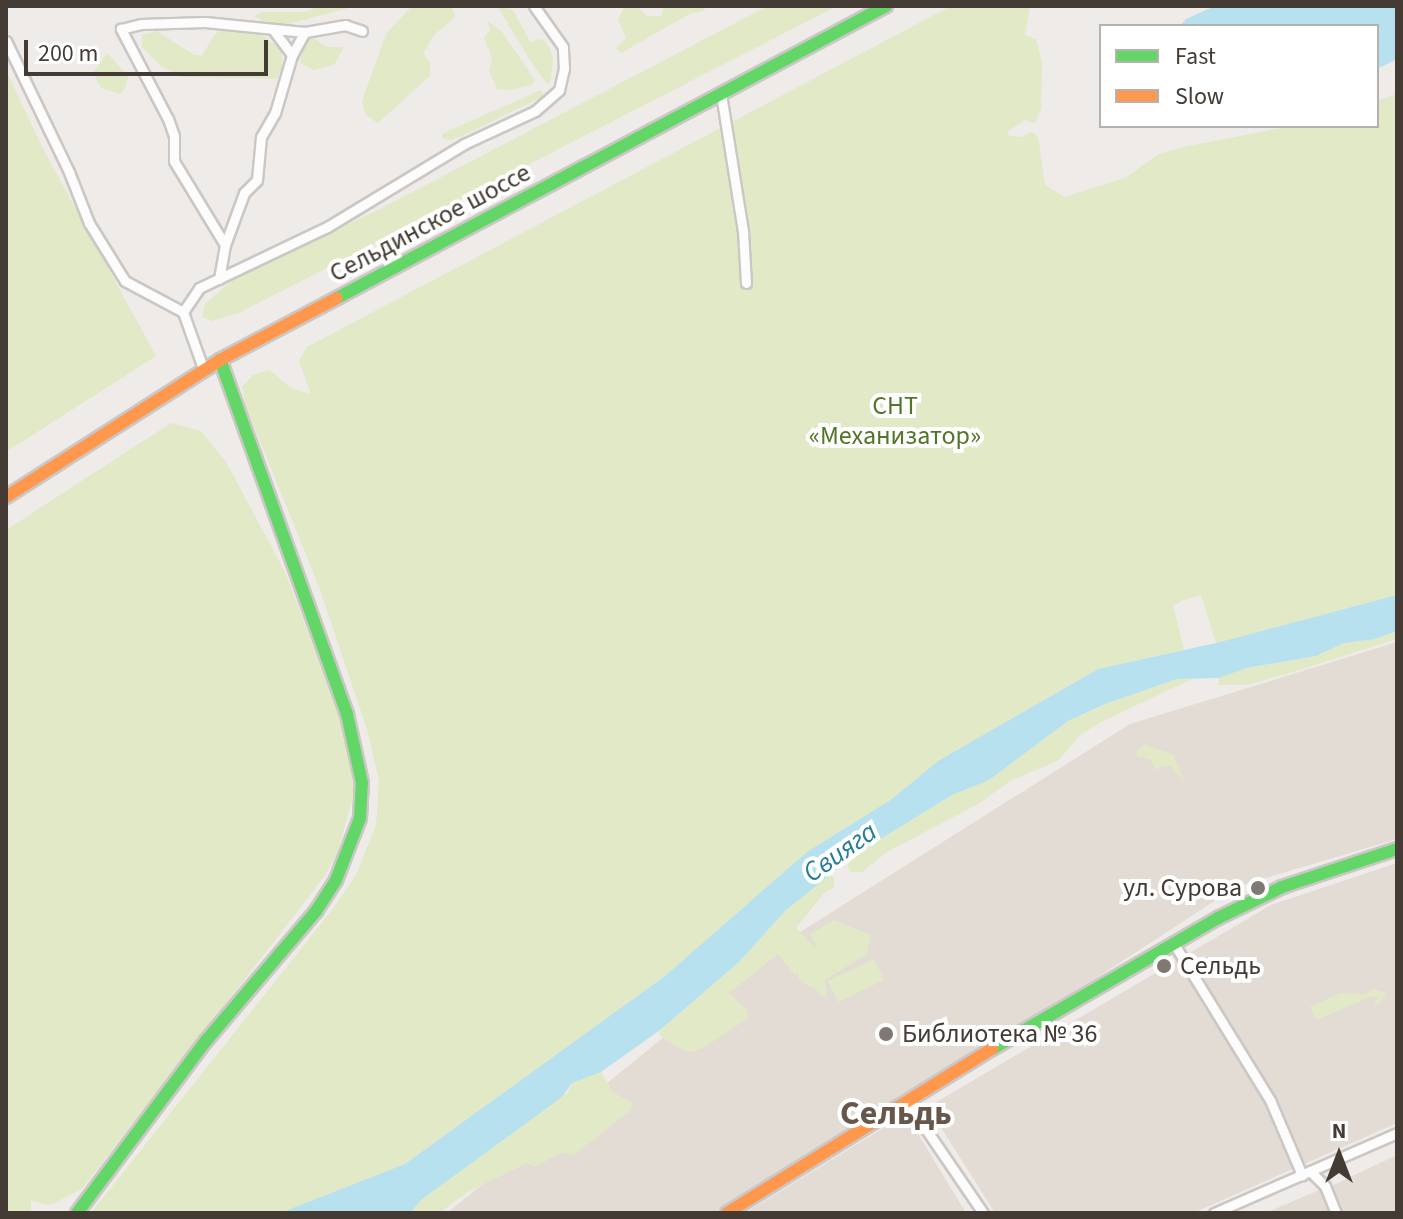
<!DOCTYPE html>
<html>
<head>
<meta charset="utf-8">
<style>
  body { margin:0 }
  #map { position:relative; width:1403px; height:1219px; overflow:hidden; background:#eeebe8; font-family:"Source Sans 3",sans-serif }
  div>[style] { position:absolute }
  .residential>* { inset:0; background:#e3dcd5 }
  .green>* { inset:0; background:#e1e9c7 }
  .water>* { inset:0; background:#b7e1ee }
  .roads { filter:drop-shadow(2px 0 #cbc7c4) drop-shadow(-2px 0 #cbc7c4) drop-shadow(0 2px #cbc7c4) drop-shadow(0 -2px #cbc7c4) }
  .street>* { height:9px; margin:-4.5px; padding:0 4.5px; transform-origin:4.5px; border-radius:4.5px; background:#fcfcfc }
  .fast>* { height:12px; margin:-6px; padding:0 6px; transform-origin:6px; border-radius:6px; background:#63d668 }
  .slow>* { height:12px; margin:-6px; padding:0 6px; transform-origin:6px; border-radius:6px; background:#ff974d }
  .dots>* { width:22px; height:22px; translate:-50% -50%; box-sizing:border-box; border:4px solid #fff; border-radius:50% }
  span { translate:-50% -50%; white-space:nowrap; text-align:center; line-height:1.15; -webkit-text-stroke:8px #fff; paint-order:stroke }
  .street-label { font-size:26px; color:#443b34 }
  .park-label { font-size:26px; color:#527627 }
  .poi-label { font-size:26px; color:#443b34 }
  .right { translate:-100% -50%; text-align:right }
  .left { translate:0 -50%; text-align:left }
  .water-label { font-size:28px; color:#297c98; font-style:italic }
  .district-label { font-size:34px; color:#67574b; font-weight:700 }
  .frame { position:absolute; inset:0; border:8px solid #443b34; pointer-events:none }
  .legend { position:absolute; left:1099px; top:24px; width:280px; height:104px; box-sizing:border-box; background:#fff; border:2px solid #b4b1ae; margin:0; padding:10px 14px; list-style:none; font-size:24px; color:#443b34 }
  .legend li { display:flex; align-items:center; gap:16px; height:40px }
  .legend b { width:40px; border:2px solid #b4b1ae }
  .north { position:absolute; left:1299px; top:1115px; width:80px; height:80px; -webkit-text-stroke:6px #fff; paint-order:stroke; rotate:0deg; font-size:22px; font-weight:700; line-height:32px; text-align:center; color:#443b34 }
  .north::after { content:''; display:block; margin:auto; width:28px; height:36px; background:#443b34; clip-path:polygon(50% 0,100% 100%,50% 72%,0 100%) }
  .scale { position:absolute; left:24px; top:40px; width:244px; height:36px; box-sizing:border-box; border:4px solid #443b34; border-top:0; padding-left:10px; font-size:24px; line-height:28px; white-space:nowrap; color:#443b34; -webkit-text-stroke:6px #fff; paint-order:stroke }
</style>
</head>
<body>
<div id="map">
  <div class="residential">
    <div style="clip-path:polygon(1397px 642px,1397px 839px,1236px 887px,736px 1213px,447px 1213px,770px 951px,1130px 724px)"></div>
    <div style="clip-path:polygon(1397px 863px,1397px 1123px,1193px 1213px,995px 1213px,928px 1107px,1271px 905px)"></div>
    <div style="clip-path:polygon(906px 1114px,966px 1213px,745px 1213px)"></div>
    <div style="clip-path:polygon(1397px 1155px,1397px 1213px,1342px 1213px,1331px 1186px)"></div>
    <div style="clip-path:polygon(1322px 1189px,1331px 1213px,1265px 1213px)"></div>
  </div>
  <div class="green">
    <div style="clip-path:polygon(321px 6px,356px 6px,288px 24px,271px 25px,254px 16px,263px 12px,304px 12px)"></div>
    <div style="clip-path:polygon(412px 6px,452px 6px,455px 17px,434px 35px,423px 53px,430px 63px,430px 76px,378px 123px,367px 116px,362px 104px,364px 95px,386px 34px)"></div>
    <div style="clip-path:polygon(497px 6px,513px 10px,529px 40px,533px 43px,536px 39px,543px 40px,549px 47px,553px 58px,550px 83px,547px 84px,533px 65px)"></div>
    <div style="clip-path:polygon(664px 6px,706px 6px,704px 11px,691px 13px,621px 53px,616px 48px,626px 38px,618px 19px,624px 8px,637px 7px,647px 16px,661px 16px)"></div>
    <div style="clip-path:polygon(768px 6px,837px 6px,241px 312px,212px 321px,202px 317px,205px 304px,236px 277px,378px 210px)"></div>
    <div style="clip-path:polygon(951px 6px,1030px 6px,1025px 35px,1036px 39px,1042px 62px,1041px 109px,1035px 123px,1025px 120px,1008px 131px,1009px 136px,1021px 137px,1031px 132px,1038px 137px,1045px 185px,1064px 197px,1125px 178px,1159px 154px,1179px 148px,1291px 126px,1377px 126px,1377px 101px,1397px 94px,1397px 595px,1216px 643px,1201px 595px,1181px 601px,1173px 606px,1184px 650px,1098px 669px,938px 761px,892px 799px,807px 852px,665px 976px,405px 1164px,280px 1213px,91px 1213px,331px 911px,356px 875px,376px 825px,379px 780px,367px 729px,318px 584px,246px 407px,242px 387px,253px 375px,269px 370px,291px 388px,311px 394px,299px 361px,307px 347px)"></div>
    <div style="clip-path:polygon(487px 20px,502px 32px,535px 80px,531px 85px,509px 90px,497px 89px,489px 71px,492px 58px,484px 38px,490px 30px)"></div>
    <div style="clip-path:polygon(225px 28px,247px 29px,264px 36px,281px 50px,282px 66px,277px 79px,182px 77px,162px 67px,142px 47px,142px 35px,157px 31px,194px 55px,202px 56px,214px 35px)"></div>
    <div style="clip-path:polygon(312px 37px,327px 47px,344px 47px,334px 65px,313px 70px,300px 63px,303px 44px)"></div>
    <div style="clip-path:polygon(107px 53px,128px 76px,125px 88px,120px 94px,101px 88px,93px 73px)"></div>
    <div style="clip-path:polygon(6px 70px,42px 147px,156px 356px,6px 452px)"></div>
    <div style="clip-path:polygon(541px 90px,544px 96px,466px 134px,451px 140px,442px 138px,442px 134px)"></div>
    <div style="clip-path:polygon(171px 423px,201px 431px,226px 462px,285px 572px,348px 737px,354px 794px,337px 854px,324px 877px,82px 1189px,50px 1205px,31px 1201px,31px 1213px,6px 1213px,6px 530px)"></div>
    <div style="clip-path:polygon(1397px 631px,1397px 639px,1283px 675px,1246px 685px,1218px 685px,1219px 678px,1246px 668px,1316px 656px,1344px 643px,1375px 639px)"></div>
    <div style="clip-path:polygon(1194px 678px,1101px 722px,1080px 735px,1059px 760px,1010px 781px,978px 804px,887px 852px,862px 872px,851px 872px,847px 866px,853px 856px,952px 795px,989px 779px,1068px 721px,1105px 704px,1177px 679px)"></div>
    <div style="clip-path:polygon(1145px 745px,1173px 754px,1184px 781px,1170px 766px,1162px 766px,1156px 770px,1150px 759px,1137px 756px,1137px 750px)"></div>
    <div style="clip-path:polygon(828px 876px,834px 877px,834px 887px,824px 893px,796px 928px,818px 950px,810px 934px,834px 920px,871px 935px,867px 954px,825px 980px,827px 996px,821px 996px,815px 988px,805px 984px,798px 978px,799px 973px,795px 975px,778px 954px,729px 993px,747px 1010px,748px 1018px,703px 1048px,692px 1052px,682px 1050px,659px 1035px,660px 1030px,739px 962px,785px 911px)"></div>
    <div style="clip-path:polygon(874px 959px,884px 980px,838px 1002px,828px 981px)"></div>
    <div style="clip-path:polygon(1374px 989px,1386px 993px,1379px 1004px,1374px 1005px,1378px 997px,1372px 996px,1319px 1019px,1315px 1018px,1310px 1007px,1340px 993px,1365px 994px)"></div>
    <div style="clip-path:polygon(601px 1072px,613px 1092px,632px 1103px,631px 1110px,574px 1155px,562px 1152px,535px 1167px,527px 1163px,468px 1192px,439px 1213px,410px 1213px,421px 1200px,568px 1092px,572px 1083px)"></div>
  </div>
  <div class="water">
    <div style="clip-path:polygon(1215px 6px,1397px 6px,1397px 59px,1377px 69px,1377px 26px,1180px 26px,1186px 19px)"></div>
    <div style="clip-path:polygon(1397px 595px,1397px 631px,1375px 639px,1344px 643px,1316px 656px,1246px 668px,1219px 678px,1177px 679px,1105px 704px,1068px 721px,989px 780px,952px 795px,853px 856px,785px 911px,739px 962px,660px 1030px,601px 1072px,572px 1083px,562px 1097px,421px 1200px,410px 1213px,280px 1213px,405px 1164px,665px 976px,807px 852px,892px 799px,938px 761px,1098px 669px,1216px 643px)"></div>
  </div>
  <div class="roads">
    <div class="street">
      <div style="left:274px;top:31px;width:30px;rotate:53deg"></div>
      <div style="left:6px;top:41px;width:145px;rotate:64.3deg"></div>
      <div style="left:69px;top:172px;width:55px;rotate:68.6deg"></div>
      <div style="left:89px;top:223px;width:68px;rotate:58.2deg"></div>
      <div style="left:125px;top:281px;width:66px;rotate:28.1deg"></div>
      <div style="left:721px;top:94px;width:139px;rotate:80.9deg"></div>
      <div style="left:743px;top:231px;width:52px;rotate:86.7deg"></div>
      <div style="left:225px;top:245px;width:55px;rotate:-69.9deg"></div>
      <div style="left:244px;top:193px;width:18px;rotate:-45deg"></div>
      <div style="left:257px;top:180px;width:43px;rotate:-84.7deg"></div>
      <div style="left:261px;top:137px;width:28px;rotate:-60deg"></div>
      <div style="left:275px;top:113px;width:60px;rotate:-73.7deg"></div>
      <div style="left:292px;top:55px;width:26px;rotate:-61deg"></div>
      <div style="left:305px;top:32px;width:41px;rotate:-9.9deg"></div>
      <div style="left:345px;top:25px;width:18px;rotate:19deg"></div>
      <div style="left:219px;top:279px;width:35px;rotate:-80deg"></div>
      <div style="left:225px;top:245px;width:98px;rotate:-121.3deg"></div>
      <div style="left:174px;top:161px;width:25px;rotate:-90deg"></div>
      <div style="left:174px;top:136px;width:18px;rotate:-109deg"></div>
      <div style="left:168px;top:119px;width:102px;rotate:-117.6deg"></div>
      <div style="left:121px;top:29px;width:21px;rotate:-14deg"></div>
      <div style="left:141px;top:24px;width:64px;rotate:-1.8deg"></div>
      <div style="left:205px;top:22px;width:100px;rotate:5.7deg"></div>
      <div style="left:204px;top:371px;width:63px;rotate:-109.6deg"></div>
      <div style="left:183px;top:312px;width:29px;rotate:-56deg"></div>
      <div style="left:199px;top:288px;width:142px;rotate:-25.5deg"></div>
      <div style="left:327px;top:227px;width:160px;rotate:-31.2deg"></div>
      <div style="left:464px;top:144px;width:78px;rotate:-24.9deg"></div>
      <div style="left:535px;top:111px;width:32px;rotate:-41deg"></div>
      <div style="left:559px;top:90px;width:22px;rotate:-77deg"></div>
      <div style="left:564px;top:69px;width:22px;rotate:-93deg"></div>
      <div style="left:563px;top:47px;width:50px;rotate:-125.3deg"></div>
      <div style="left:1174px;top:944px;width:183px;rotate:58.4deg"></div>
      <div style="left:1270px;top:1100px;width:82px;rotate:66.9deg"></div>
      <div style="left:906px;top:1100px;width:137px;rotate:55.7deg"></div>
      <div style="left:1310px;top:1171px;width:21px;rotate:45deg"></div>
      <div style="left:1325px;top:1186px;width:29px;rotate:68deg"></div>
      <div style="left:1214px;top:1213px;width:200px;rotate:-23.6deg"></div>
    </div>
    <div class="fast">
      <div style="left:337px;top:298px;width:622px;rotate:-28.01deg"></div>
      <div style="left:992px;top:1049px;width:261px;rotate:-30.1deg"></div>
      <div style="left:1218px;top:918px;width:71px;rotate:-25.8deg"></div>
      <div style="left:1282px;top:887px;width:121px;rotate:-18.3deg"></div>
      <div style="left:77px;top:1213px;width:214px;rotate:-53.2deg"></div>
      <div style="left:205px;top:1042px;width:172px;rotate:-49.7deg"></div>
      <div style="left:316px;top:911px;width:37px;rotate:-57deg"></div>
      <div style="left:336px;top:880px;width:66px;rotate:-68.8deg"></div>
      <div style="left:360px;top:818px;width:35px;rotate:-87deg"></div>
      <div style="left:362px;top:783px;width:71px;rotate:-102.3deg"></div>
      <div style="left:347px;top:714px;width:376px;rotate:-109.7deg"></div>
    </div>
    <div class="slow">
      <div style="left:6px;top:497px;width:254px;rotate:-32.6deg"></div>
      <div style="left:220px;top:360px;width:132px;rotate:-27.9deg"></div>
      <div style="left:727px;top:1213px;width:312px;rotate:-31.8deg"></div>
    </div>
  </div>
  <div class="dots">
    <div style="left:1258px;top:888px;background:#807973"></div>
    <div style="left:1164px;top:966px;background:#807973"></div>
    <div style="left:886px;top:1034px;background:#807973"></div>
  </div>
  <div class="street-label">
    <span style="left:430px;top:223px;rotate:-28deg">Сельдинское шоссе</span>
  </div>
  <div class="park-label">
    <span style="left:895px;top:421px">СНТ<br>«Механизатор»</span>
  </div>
  <div class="poi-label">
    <span class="right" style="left:1242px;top:888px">ул. Сурова</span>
    <span class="left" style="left:1180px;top:966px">Сельдь</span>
    <span class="left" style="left:902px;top:1034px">Библиотека № 36</span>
  </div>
  <div class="water-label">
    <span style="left:840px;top:852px;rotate:-35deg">Свияга</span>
  </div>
  <div class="district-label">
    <span style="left:896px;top:1114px">Сельдь</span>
  </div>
  <div class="frame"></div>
  <ul class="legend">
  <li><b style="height:10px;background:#63d668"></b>Fast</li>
  <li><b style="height:10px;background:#ff974d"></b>Slow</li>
  </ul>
  <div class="north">N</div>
  <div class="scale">200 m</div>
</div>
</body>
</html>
